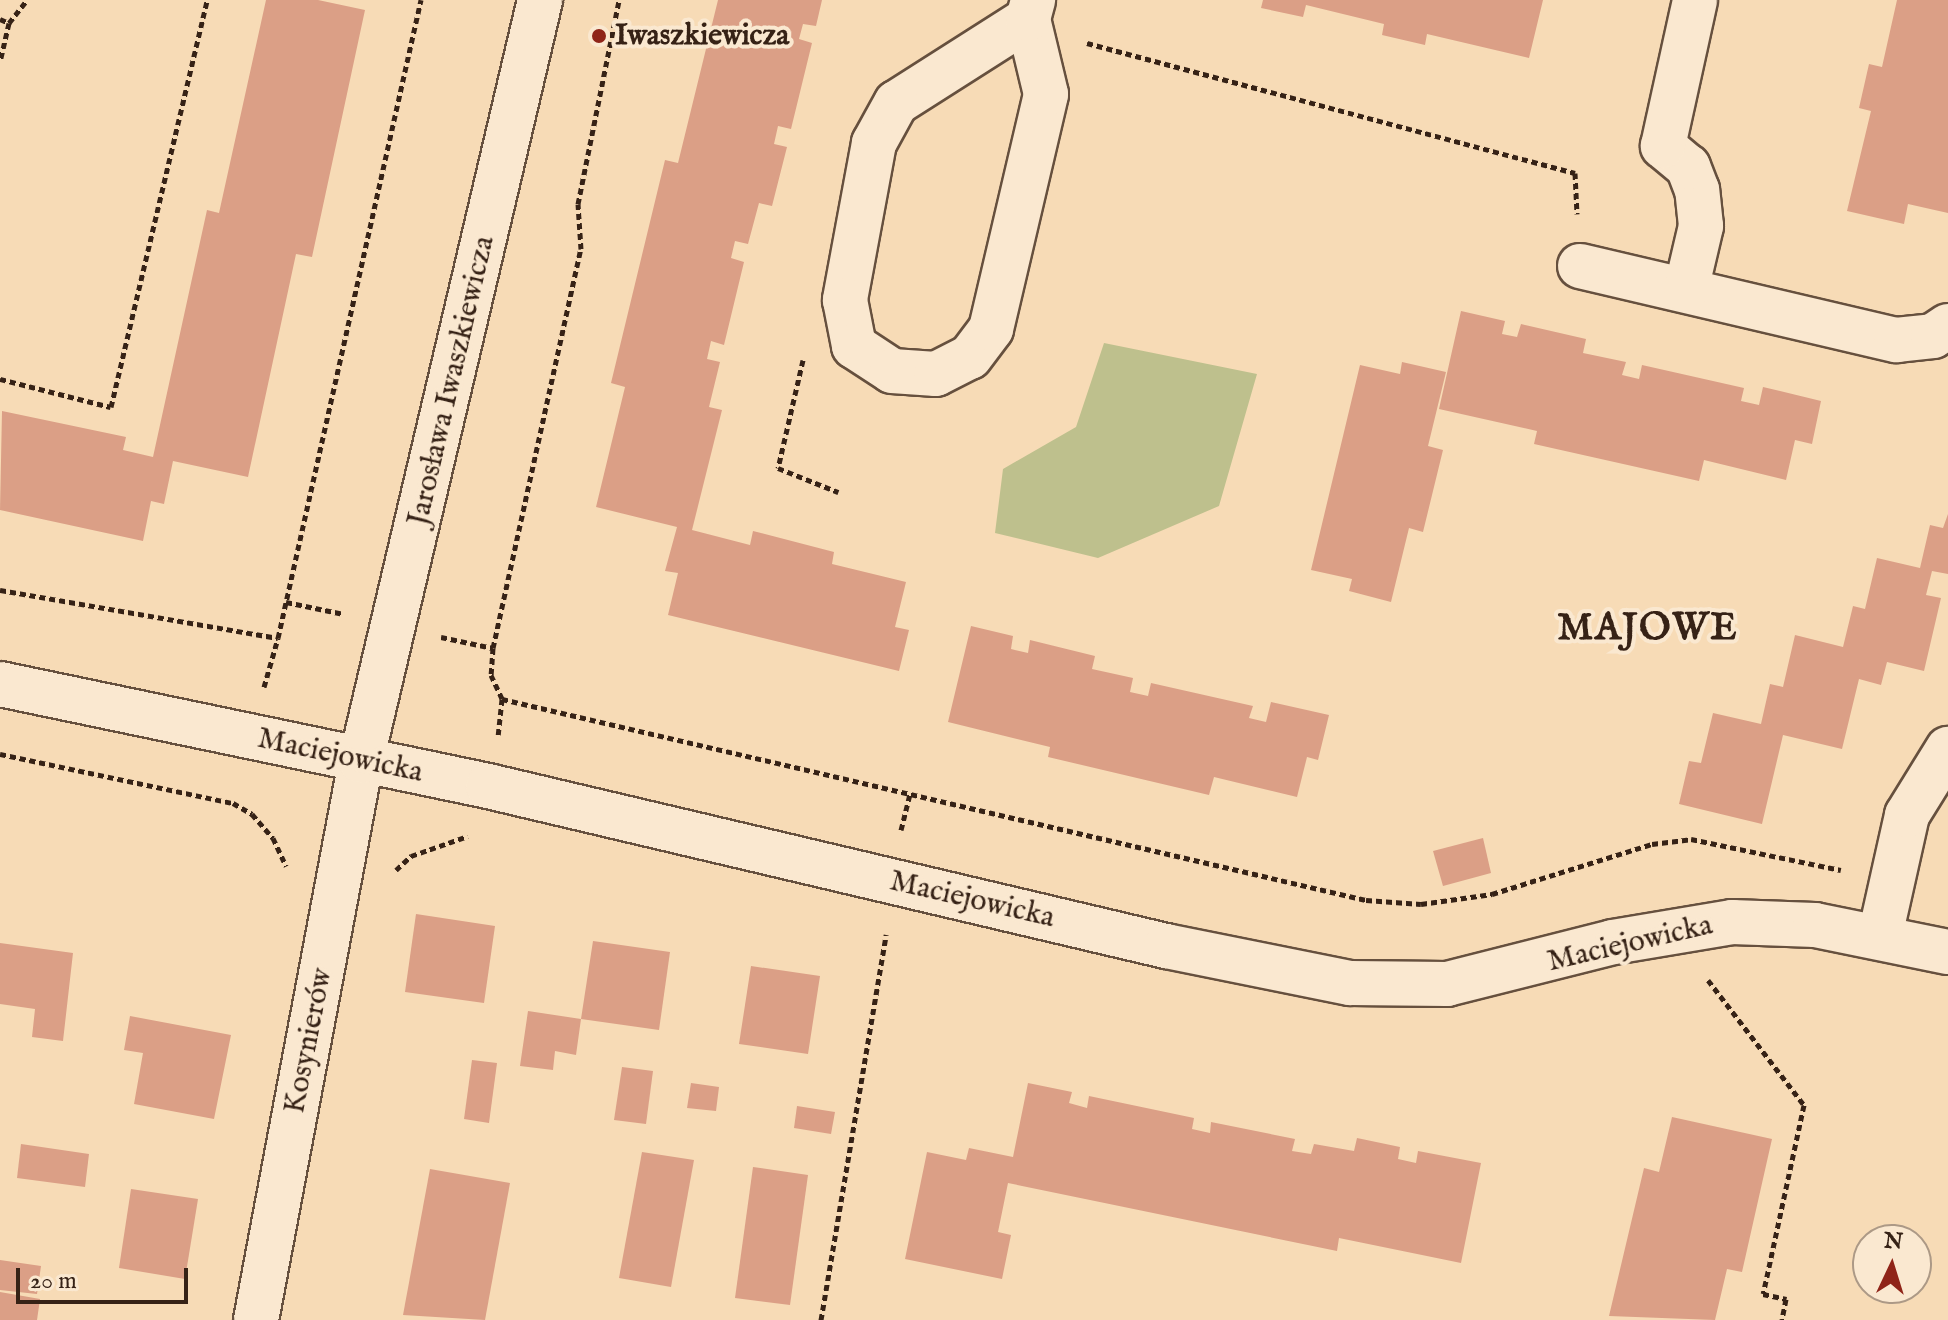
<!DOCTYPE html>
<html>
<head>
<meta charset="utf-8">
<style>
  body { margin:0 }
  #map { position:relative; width:1948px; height:1320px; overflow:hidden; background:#f7dbb6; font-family:"IM FELL English",serif }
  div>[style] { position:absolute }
  .green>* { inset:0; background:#bec08d }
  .building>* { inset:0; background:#db9f86 }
  .path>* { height:5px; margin-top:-2.5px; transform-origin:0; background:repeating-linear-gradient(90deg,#362216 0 6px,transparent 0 10px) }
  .roads { filter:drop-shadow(2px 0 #66503e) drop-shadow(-2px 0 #66503e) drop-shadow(0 2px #66503e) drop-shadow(0 -2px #66503e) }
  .minor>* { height:44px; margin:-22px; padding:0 22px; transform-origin:22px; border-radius:22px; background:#fae8d0 }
  .dots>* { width:22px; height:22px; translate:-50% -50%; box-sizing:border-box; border:4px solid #fae8d0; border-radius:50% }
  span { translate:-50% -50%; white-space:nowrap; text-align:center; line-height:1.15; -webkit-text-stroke:8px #fae8d0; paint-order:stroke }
  .poi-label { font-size:30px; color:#362216; font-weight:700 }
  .left { translate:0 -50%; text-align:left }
  .street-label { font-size:30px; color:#362216 }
  .district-label { font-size:38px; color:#362216; font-weight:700; letter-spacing:2px }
  .north { position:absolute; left:1852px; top:1224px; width:80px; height:80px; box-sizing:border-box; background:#fae8d0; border:2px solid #ac9986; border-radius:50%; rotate:4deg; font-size:22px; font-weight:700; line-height:32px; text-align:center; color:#362216 }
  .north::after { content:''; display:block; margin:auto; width:28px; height:36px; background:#8f2418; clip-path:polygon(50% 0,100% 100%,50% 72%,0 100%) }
  .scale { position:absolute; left:16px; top:1268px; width:172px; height:36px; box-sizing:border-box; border:4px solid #362216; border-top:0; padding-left:10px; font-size:24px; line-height:28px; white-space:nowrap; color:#362216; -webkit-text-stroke:6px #fae8d0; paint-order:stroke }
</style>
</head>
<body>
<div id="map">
  <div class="green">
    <div style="clip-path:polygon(1104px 343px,1257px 374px,1219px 506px,1098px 558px,995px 533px,1003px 469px,1076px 427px)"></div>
  </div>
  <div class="building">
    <div style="clip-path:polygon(266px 0,318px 0,365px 10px,312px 257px,296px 254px,248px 477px,173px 461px,164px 504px,151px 501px,143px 541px,0 510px,2px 411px,126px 437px,123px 450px,153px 457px,207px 210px,219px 213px)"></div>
    <div style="clip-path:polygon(718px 0,822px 0,816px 26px,803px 24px,799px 39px,812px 43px,791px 129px,778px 126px,774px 144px,787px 147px,772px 206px,759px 203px,748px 244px,735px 241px,731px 258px,744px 262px,724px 345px,711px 341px,707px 359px,720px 362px,709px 407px,722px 410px,692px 530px,750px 545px,753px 531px,834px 552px,832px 564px,906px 582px,895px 627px,909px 630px,899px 671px,668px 615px,678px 573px,665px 571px,677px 527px,596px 507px,625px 387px,611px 383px,665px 160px,678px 163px)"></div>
    <div style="clip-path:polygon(1263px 0,1543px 0,1529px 58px,1427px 34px,1425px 45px,1382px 35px,1384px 24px,1306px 5px,1303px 17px,1261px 8px)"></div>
    <div style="clip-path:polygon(1897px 0,1948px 0,1948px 213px,1908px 204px,1904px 224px,1847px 211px,1871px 111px,1859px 108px,1869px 64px,1882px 67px)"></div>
    <div style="clip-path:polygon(1461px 311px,1505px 321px,1502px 334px,1517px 337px,1521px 324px,1586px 339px,1583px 353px,1626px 362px,1622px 375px,1639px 379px,1642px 365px,1744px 388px,1741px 401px,1759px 405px,1763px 387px,1821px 401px,1812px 444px,1795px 440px,1786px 480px,1704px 460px,1699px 481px,1534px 444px,1537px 431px,1439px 409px)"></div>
    <div style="clip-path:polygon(1402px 362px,1446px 372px,1428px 446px,1443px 450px,1423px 532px,1409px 528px,1391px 602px,1349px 591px,1352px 579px,1311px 570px,1360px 365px,1400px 374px)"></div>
    <div style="clip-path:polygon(1948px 514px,1948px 574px,1932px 571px,1926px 595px,1941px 598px,1924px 671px,1887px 662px,1881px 685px,1859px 679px,1842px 749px,1783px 735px,1762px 824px,1679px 804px,1689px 761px,1701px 763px,1713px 713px,1761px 724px,1770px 684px,1783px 687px,1795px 635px,1843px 647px,1853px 606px,1865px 609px,1877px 558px,1920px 568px,1930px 525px,1943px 528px)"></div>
    <div style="clip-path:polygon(971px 626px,1013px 636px,1011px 649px,1028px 653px,1030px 640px,1095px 656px,1092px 669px,1133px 678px,1130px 692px,1148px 696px,1151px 683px,1253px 706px,1249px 718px,1266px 722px,1271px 702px,1329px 715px,1318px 760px,1307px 757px,1297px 797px,1214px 777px,1209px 795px,1048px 757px,1050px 747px,948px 722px)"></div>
    <div style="clip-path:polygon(1483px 838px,1491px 873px,1443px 886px,1433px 851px)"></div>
    <div style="clip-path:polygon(416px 914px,495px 926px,484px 1003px,405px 992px)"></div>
    <div style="clip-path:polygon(593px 941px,670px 952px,659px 1030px,581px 1019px)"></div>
    <div style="clip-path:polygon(0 943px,73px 953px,63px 1041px,32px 1037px,35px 1009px,0 1004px)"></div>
    <div style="clip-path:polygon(751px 966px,820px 976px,808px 1054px,739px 1044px)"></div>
    <div style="clip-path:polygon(528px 1011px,581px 1019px,576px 1055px,555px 1051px,553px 1070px,520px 1066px)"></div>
    <div style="clip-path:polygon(130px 1016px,231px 1035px,214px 1119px,134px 1104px,143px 1053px,124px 1050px)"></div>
    <div style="clip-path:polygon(472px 1060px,497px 1063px,489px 1123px,464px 1119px)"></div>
    <div style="clip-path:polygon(622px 1067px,653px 1071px,646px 1124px,614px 1120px)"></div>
    <div style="clip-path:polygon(691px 1083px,719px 1087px,716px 1111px,687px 1108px)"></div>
    <div style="clip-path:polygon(1028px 1083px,1072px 1092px,1069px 1103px,1087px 1108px,1089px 1096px,1194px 1118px,1192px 1129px,1210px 1133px,1211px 1122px,1295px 1139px,1292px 1151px,1311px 1154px,1314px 1144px,1354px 1151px,1357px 1138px,1400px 1147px,1398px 1159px,1416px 1163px,1418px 1151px,1481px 1163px,1461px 1263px,1339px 1238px,1337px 1251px,1008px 1183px,998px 1232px,1011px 1235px,1002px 1279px,905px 1259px,927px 1152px,966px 1160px,969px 1148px,1013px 1157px)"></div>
    <div style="clip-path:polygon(797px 1106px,835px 1112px,831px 1134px,794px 1128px)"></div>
    <div style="clip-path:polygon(1672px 1117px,1772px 1139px,1742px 1272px,1727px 1269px,1715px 1320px,1609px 1316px,1644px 1168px,1659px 1172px)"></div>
    <div style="clip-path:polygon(21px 1144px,89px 1154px,85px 1187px,17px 1178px)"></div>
    <div style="clip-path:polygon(642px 1152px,694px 1160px,671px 1287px,619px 1278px)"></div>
    <div style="clip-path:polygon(753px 1167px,808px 1175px,790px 1305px,735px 1298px)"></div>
    <div style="clip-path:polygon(430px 1169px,510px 1183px,485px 1320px,403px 1315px)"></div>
    <div style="clip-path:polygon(131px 1189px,198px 1199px,185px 1279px,119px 1268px)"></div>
    <div style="clip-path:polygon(0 1260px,41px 1266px,37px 1294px,0 1290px)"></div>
    <div style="clip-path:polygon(0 1292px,40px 1299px,37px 1320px,0 1320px)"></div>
  </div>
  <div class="path">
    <div style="left:0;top:19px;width:10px;rotate:24deg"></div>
    <div style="left:9px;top:23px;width:39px;rotate:103deg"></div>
    <div style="left:9px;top:23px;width:29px;rotate:-52deg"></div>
    <div style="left:1087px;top:43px;width:505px;rotate:14.92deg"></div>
    <div style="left:1575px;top:173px;width:41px;rotate:87.2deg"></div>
    <div style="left:803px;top:360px;width:111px;rotate:103deg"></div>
    <div style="left:778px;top:468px;width:65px;rotate:21.8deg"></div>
    <div style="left:0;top:379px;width:114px;rotate:14.2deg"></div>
    <div style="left:111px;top:407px;width:418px;rotate:-76.7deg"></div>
    <div style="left:0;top:590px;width:282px;rotate:9.8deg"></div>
    <div style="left:278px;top:638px;width:654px;rotate:-77.37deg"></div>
    <div style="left:286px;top:602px;width:59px;rotate:11.7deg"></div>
    <div style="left:441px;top:637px;width:53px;rotate:11.9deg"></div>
    <div style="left:493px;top:648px;width:27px;rotate:94deg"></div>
    <div style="left:491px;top:675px;width:26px;rotate:65deg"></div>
    <div style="left:502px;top:699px;width:36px;rotate:96deg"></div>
    <div style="left:493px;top:648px;width:409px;rotate:-77.6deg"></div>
    <div style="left:581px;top:249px;width:45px;rotate:-93.8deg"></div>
    <div style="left:578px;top:204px;width:208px;rotate:-78.6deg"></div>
    <div style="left:264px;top:687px;width:51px;rotate:-74.1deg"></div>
    <div style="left:502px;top:699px;width:887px;rotate:13.1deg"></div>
    <div style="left:1366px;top:900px;width:55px;rotate:4.2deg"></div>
    <div style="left:1421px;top:904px;width:72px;rotate:-8deg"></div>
    <div style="left:1492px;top:894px;width:168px;rotate:-17.4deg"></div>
    <div style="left:1652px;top:844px;width:39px;rotate:-7deg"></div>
    <div style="left:1691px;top:839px;width:153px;rotate:11.7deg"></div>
    <div style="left:0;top:754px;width:238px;rotate:11.9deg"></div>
    <div style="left:233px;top:803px;width:22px;rotate:30deg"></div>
    <div style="left:252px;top:814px;width:32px;rotate:49deg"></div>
    <div style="left:273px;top:838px;width:31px;rotate:65deg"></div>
    <div style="left:901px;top:830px;width:37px;rotate:-76deg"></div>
    <div style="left:396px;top:870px;width:21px;rotate:-43deg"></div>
    <div style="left:411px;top:856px;width:60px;rotate:-19.3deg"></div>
    <div style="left:1708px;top:980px;width:158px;rotate:52.5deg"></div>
    <div style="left:1804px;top:1105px;width:193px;rotate:102.2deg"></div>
    <div style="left:1763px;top:1294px;width:24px;rotate:12deg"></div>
    <div style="left:1786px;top:1299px;width:21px;rotate:101deg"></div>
    <div style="left:821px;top:1320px;width:391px;rotate:-80.4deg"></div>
  </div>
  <div class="roads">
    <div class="minor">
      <div style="left:1028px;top:19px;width:156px;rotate:147.5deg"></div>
      <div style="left:896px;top:103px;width:46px;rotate:118.8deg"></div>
      <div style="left:874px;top:143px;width:160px;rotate:100.5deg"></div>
      <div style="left:845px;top:300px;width:47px;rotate:78.9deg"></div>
      <div style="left:854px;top:346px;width:45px;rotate:33.3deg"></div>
      <div style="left:892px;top:371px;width:44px;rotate:3.9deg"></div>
      <div style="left:936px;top:374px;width:38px;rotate:-27deg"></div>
      <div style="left:970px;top:357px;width:35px;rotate:-53deg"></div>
      <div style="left:991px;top:329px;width:241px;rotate:-76.8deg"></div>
      <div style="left:1046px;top:94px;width:77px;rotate:-103.5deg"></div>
      <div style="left:1028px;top:19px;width:20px;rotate:-75deg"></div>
      <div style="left:1580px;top:266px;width:325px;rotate:13.2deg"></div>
      <div style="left:1896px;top:340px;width:37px;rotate:-6deg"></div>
      <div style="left:1933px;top:336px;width:18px;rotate:-34deg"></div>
      <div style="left:1686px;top:290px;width:66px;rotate:-76.8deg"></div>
      <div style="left:1701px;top:226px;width:36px;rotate:-96deg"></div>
      <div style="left:1697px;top:190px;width:25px;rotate:-111deg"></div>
      <div style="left:1688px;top:167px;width:33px;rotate:-140deg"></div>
      <div style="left:1663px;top:146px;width:149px;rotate:-77.6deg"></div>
      <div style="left:0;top:684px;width:499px;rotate:11.8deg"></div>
      <div style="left:488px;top:786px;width:697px;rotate:13.28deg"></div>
      <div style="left:1166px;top:946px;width:188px;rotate:11.4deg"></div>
      <div style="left:1350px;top:983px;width:97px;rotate:0.6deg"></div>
      <div style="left:1447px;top:984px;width:171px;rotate:-14.2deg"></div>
      <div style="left:1613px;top:942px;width:121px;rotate:-9.5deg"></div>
      <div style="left:1732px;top:922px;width:83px;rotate:2.1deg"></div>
      <div style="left:1815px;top:925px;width:136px;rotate:11.5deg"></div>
      <div style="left:1880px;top:936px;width:124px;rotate:-77.4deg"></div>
      <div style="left:1907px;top:815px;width:78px;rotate:-58.2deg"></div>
      <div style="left:256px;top:1320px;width:569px;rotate:-79.36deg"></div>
      <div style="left:361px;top:761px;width:782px;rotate:-76.76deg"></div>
    </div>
  </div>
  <div class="dots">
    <div style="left:599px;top:36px;background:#8f2418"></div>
  </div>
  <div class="poi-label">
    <span class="left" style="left:615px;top:36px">Iwaszkiewicza</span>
  </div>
  <div class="street-label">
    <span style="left:452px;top:381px;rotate:-77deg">Jarosława Iwaszkiewicza</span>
    <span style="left:340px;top:756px;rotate:12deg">Maciejowicka</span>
    <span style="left:972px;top:900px;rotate:13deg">Maciejowicka</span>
    <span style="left:1630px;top:944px;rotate:-13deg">Maciejowicka</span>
    <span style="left:309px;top:1041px;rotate:-79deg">Kosynierów</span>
  </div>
  <div class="district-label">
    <span style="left:1648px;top:630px">MAJOWE</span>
  </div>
  <div class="north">N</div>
  <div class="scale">20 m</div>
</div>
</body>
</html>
